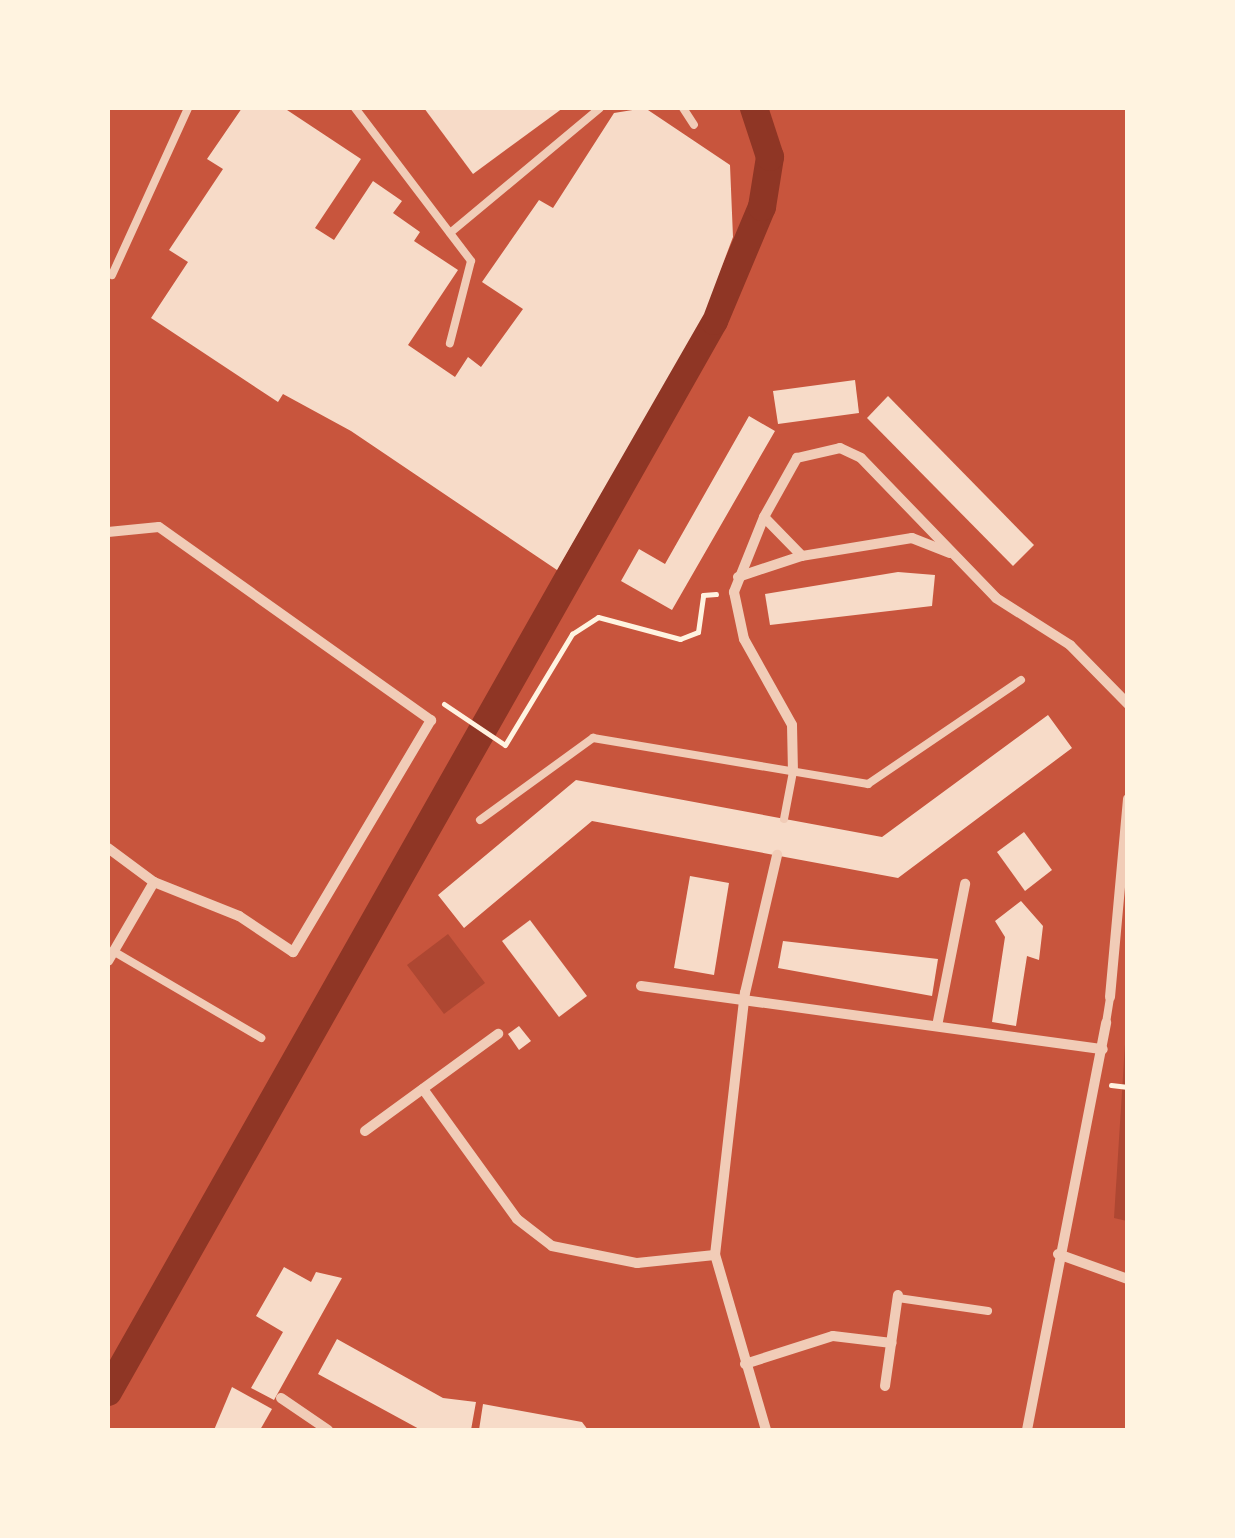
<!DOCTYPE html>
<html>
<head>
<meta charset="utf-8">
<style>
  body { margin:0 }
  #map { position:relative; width:1235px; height:1538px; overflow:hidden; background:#c8553d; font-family:"PT Sans Narrow",sans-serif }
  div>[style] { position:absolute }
  .green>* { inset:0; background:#ae4732 }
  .canal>* { height:28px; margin:-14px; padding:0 14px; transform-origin:14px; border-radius:14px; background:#8f3625 }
  .building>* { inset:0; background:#f7dbc8 }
  .path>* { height:5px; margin:-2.5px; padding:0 2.5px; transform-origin:2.5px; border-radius:2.5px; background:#fff3e0 }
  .service>* { height:8px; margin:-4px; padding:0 4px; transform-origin:4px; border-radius:4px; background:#f1ccb7 }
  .minor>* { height:10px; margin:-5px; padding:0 5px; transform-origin:5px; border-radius:5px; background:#f1ccb7 }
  span { translate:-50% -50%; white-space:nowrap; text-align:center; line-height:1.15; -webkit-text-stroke:10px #fff3e0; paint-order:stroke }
  .frame { position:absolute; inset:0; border:110px solid #fff3e0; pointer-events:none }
</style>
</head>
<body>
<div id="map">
  <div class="green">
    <div style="clip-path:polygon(448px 934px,485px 983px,444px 1014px,407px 965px)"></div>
    <div style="clip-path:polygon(1127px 1013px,1127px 1221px,1114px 1218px)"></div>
  </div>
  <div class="canal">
    <div style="left:108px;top:1392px;width:1231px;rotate:-60.5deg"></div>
    <div style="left:714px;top:321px;width:124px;rotate:-67.2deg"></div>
    <div style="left:762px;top:207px;width:51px;rotate:-80.9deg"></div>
    <div style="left:770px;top:157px;width:52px;rotate:-108.1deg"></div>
  </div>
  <div class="building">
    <div style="clip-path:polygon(242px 108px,284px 108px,361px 159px,315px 228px,334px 240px,373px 181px,402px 201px,393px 213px,420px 232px,414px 241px,458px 270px,408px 345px,455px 377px,468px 357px,481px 367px,523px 309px,482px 282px,539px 200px,553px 208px,614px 113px,645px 108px,730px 165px,733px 237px,704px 314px,557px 570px,351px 431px,283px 394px,278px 402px,151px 318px,188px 262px,169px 250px,223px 169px,207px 159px)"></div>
    <div style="clip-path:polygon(424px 108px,563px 108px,473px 174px)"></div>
    <div style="clip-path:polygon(855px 380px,859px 413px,778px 424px,773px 391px)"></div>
    <div style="clip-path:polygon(888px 396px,1034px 545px,1013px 566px,867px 418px)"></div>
    <div style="clip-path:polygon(749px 416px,775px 431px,672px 610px,621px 581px,639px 549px,665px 564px)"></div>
    <div style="clip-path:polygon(898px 572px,935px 575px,932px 606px,770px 625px,765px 594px)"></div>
    <div style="clip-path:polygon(1048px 715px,1072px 748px,898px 878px,592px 821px,464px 928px,438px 895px,576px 780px,882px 837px)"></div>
    <div style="clip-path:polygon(1024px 832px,1052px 870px,1025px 891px,997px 852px)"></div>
    <div style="clip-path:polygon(690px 876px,729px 883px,714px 975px,674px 968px)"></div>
    <div style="clip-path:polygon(1021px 901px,1043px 926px,1039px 960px,1027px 956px,1016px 1026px,992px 1022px,1005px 937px,995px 921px)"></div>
    <div style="clip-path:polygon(530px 920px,587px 996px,559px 1017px,502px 941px)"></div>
    <div style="clip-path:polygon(783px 941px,938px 959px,932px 996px,778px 968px)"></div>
    <div style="clip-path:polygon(519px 1026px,531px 1041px,519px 1050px,508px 1034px)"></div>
    <div style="clip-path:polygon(284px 1267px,311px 1282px,316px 1272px,342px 1278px,274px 1400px,251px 1388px,283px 1332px,256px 1316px)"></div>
    <div style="clip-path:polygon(337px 1339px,443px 1398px,476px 1402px,471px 1430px,421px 1430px,318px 1374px)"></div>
    <div style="clip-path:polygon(232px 1387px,272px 1409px,260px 1430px,214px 1430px)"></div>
    <div style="clip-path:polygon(483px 1404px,582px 1422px,588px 1430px,479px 1430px)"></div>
  </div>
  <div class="path">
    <div style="left:444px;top:704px;width:73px;rotate:33.9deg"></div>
    <div style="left:505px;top:745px;width:130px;rotate:-58.9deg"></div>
    <div style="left:572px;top:634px;width:31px;rotate:-33deg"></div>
    <div style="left:598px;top:617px;width:85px;rotate:15deg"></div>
    <div style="left:680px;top:639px;width:19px;rotate:-21deg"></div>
    <div style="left:698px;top:632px;width:37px;rotate:-82deg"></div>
    <div style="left:703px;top:595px;width:13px;rotate:-4deg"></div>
    <div style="left:1111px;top:1085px;width:17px;rotate:7deg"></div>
  </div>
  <div class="service">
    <div style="left:355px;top:108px;width:192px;rotate:52.8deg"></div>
    <div style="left:471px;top:261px;width:85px;rotate:104.4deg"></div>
    <div style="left:683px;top:108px;width:20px;rotate:57deg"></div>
    <div style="left:450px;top:233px;width:195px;rotate:-39.8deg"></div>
    <div style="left:112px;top:275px;width:183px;rotate:-65.5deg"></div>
    <div style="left:784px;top:819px;width:48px;rotate:-79.2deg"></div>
    <div style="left:480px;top:820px;width:140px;rotate:-36deg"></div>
    <div style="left:593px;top:738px;width:279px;rotate:9.5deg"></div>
    <div style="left:868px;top:784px;width:185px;rotate:-34.2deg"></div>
    <div style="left:113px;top:951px;width:172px;rotate:30.4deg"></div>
    <div style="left:1106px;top:1023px;width:26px;rotate:-81deg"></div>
    <div style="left:898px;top:1298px;width:91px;rotate:8.2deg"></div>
  </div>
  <div class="minor">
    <div style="left:764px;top:517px;width:81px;rotate:111.8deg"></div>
    <div style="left:734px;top:592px;width:48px;rotate:78deg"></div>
    <div style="left:744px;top:639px;width:98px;rotate:60.8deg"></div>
    <div style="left:792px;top:725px;width:47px;rotate:88.8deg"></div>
    <div style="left:108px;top:532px;width:51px;rotate:-5.6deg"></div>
    <div style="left:159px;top:527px;width:334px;rotate:35.4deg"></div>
    <div style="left:431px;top:720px;width:270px;rotate:120.7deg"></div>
    <div style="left:293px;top:952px;width:65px;rotate:-146.3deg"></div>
    <div style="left:239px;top:916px;width:92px;rotate:-158.2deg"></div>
    <div style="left:950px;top:553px;width:41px;rotate:-158.5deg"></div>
    <div style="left:912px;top:538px;width:111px;rotate:170.7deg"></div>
    <div style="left:802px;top:556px;width:54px;rotate:-134.3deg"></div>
    <div style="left:764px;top:517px;width:68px;rotate:-60.8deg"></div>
    <div style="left:797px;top:458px;width:44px;rotate:-13.1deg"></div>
    <div style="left:840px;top:448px;width:23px;rotate:25deg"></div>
    <div style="left:861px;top:458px;width:194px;rotate:46deg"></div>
    <div style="left:996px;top:598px;width:88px;rotate:32.4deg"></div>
    <div style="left:1070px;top:645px;width:83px;rotate:45.5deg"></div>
    <div style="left:738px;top:577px;width:66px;rotate:-18.4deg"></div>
    <div style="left:108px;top:848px;width:57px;rotate:36.5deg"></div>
    <div style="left:154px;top:882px;width:91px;rotate:120.2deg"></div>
    <div style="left:641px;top:986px;width:466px;rotate:7.8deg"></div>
    <div style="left:1110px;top:997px;width:199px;rotate:-84.8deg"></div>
    <div style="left:937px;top:1026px;width:145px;rotate:-78.8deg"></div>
    <div style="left:423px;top:1089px;width:160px;rotate:54.1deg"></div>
    <div style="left:517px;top:1219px;width:44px;rotate:37.6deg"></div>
    <div style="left:552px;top:1246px;width:87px;rotate:11.3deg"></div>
    <div style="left:637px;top:1263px;width:78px;rotate:-5.9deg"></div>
    <div style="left:365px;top:1131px;width:165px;rotate:-36.1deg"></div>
    <div style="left:1058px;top:1254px;width:74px;rotate:19.7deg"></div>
    <div style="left:745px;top:1364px;width:92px;rotate:-17.7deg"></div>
    <div style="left:833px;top:1336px;width:59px;rotate:6.8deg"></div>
    <div style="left:885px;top:1386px;width:92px;rotate:-81.9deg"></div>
    <div style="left:281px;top:1398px;width:57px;rotate:34.2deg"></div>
    <div style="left:766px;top:1430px;width:182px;rotate:-106.2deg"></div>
    <div style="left:715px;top:1255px;width:264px;rotate:-83.5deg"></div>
    <div style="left:745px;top:993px;width:142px;rotate:-76.9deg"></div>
    <div style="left:1027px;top:1430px;width:415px;rotate:-79deg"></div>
  </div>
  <div class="frame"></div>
</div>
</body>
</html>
